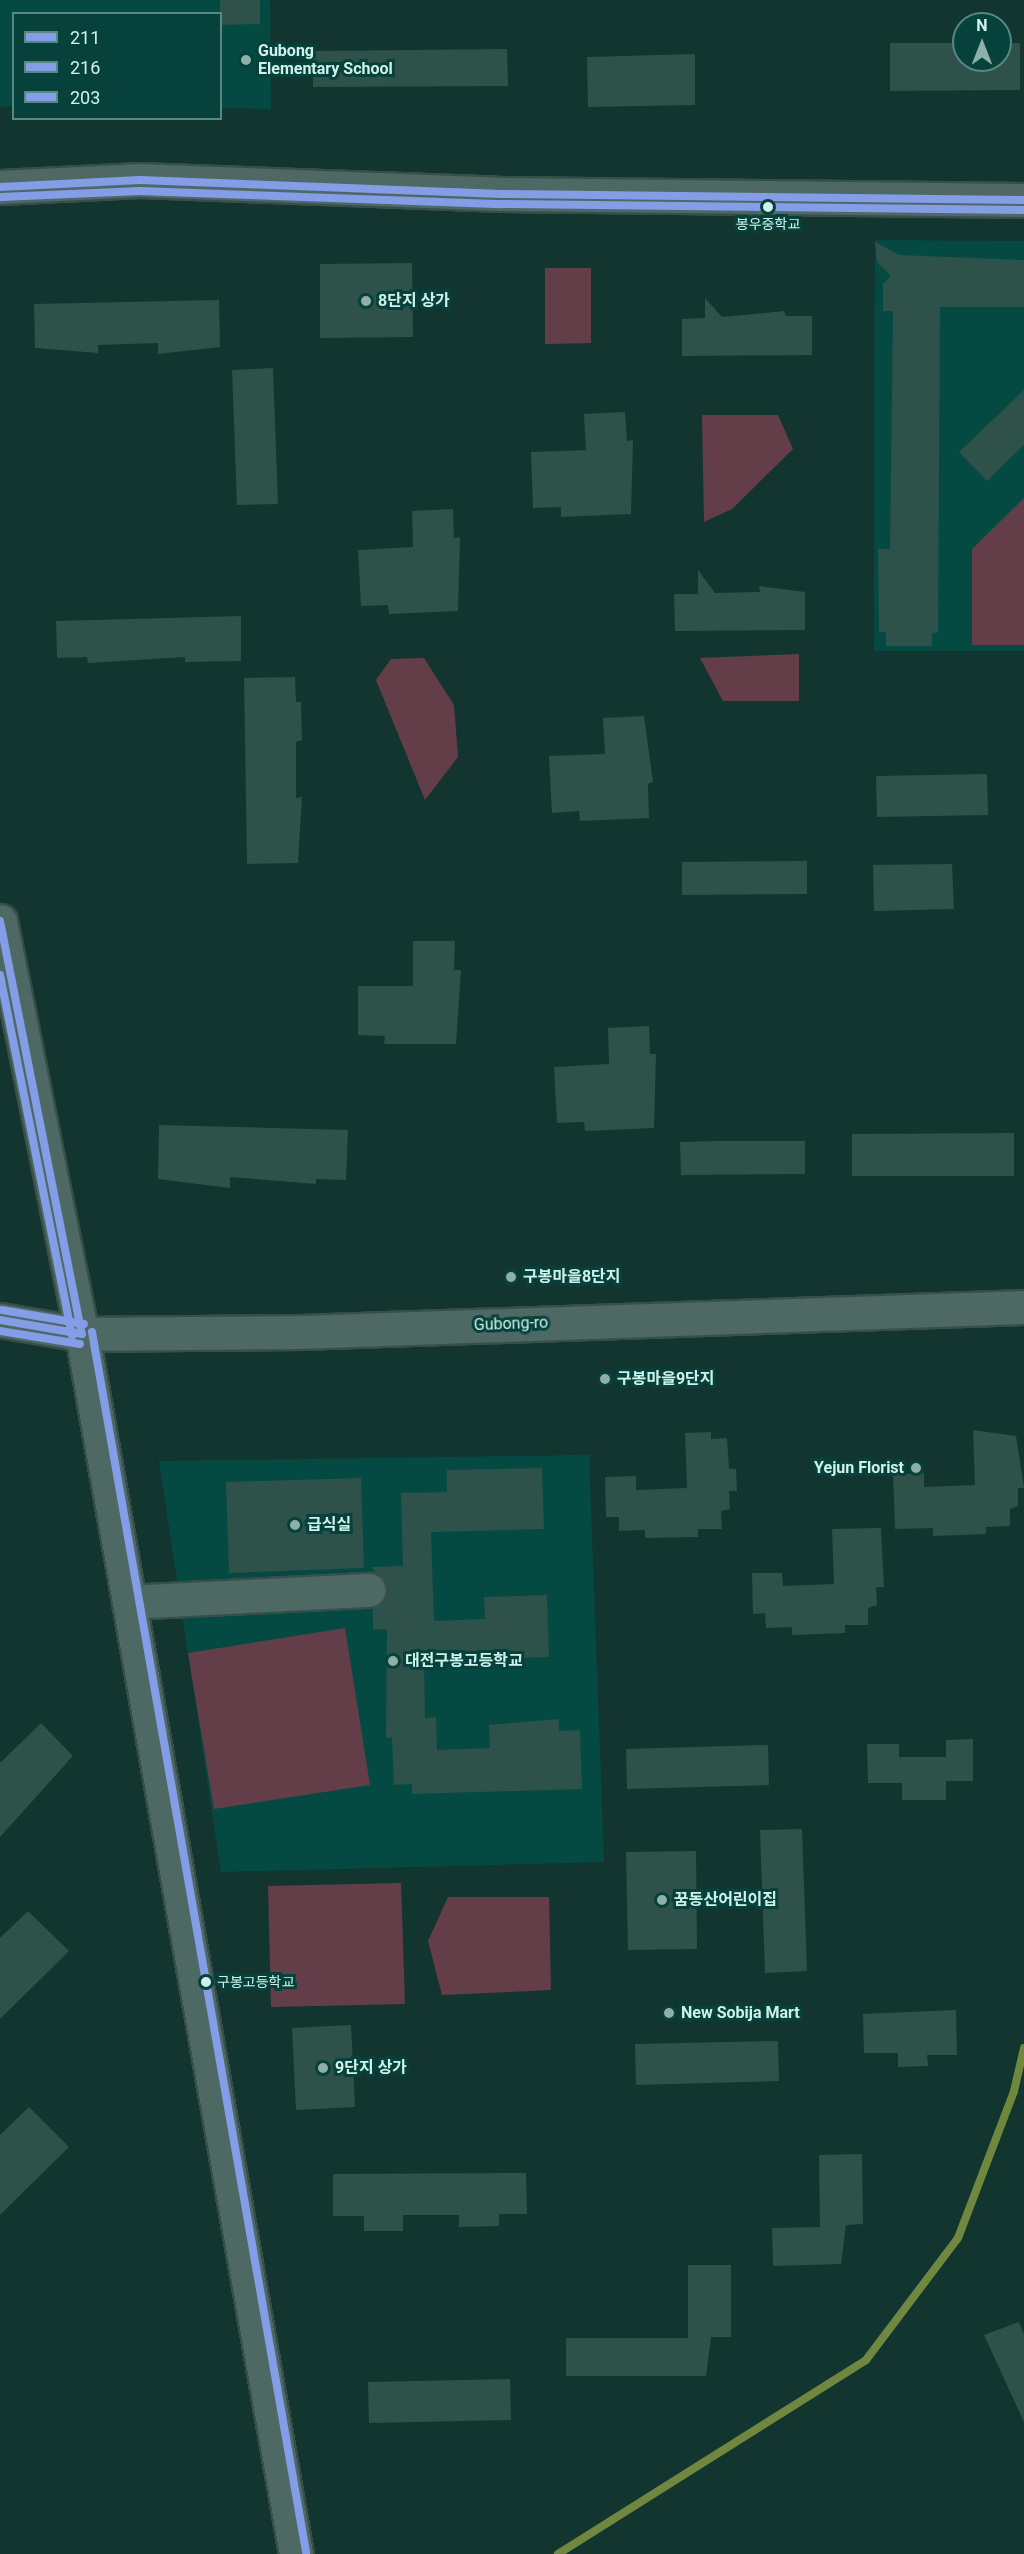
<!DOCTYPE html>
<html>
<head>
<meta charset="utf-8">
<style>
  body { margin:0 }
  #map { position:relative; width:1024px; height:2554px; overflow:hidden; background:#133530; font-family:Roboto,"Noto Sans KR",sans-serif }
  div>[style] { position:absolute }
  .built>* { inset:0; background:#054a42 }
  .green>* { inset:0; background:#633e48 }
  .stream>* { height:8px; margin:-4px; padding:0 4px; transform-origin:4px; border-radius:4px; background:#6f873e }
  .building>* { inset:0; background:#2e5149 }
  .roads { filter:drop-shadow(2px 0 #364f4b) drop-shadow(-2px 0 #364f4b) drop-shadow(0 2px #364f4b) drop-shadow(0 -2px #364f4b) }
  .minor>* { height:33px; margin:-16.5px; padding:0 16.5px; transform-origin:16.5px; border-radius:16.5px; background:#4e6864 }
  .bus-1>* { height:8px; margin:-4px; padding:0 4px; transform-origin:4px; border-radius:4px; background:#839de6 }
  .bus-2>* { height:8px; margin:-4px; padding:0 4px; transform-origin:4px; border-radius:4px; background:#839de6 }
  .bus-3>* { height:8px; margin:-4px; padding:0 4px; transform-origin:4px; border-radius:4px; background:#839de6 }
  .dots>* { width:16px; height:16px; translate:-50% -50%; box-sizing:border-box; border:3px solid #06423b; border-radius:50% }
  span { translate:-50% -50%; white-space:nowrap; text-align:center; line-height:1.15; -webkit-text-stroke:6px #06423b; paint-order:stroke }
  .bus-label { font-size:14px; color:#d0f1eb }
  .left { translate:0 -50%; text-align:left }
  .poi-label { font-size:16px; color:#d0f1eb; font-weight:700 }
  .right { translate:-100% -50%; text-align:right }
  .street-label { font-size:16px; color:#d0f1eb }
  .legend { position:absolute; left:12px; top:12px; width:210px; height:108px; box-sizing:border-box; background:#06423b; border:2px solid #578881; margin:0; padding:8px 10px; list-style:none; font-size:18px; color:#d0f1eb }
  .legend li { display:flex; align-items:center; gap:12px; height:30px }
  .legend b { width:30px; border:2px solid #578881 }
  .north { position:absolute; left:952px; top:12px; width:60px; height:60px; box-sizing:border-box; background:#06423b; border:2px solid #578881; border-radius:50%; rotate:0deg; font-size:16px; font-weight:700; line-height:24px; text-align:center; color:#d0f1eb }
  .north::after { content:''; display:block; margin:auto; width:21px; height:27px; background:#8eafaa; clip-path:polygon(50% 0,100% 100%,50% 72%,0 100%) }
</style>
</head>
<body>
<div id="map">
  <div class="built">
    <div style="clip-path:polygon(0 0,270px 0,271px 109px,221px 108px,220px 14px,14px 14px,13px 107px,0 106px)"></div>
    <div style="clip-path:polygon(875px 240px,1024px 241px,1024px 651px,874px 651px)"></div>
    <div style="clip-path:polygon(589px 1455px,604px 1862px,221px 1872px,159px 1461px)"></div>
  </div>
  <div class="green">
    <div style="clip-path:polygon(545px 268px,591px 268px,591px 343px,545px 344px)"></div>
    <div style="clip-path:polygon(702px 415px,778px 415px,793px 449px,732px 509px,704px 522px)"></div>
    <div style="clip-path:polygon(1024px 498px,1024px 645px,972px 645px,972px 549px)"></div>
    <div style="clip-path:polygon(799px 654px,799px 701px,723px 701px,700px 658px)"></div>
    <div style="clip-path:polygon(424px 658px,454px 705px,458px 757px,425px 800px,376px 680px,391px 659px)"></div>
    <div style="clip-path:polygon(345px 1628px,370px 1785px,214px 1809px,188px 1653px)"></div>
    <div style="clip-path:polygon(401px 1883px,405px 2004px,271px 2007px,268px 1886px)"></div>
    <div style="clip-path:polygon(448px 1897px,549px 1897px,551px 1990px,442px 1995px,428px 1941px)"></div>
  </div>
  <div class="stream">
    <div style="left:558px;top:2554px;width:364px;rotate:-32.2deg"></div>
    <div style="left:866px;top:2360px;width:153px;rotate:-53deg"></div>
    <div style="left:958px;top:2238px;width:157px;rotate:-69.1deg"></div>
    <div style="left:1014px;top:2091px;width:44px;rotate:-76.9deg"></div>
  </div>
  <div class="building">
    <div style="clip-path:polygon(220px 0,260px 0,260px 24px,220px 25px)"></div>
    <div style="clip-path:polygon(890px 43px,964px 43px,964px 60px,1000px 60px,1000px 43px,1020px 43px,1020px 90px,890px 91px)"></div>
    <div style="clip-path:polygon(507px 49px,508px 86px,313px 87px,313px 51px)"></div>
    <div style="clip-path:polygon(695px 54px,695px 105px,588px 107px,587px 57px)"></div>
    <div style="clip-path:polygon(875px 242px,899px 255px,1024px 260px,1024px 307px,940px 307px,938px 632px,932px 634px,932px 646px,886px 646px,886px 632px,879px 632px,878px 549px,890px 549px,893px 311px,883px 311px,883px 284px,891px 276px,877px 262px)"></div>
    <div style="clip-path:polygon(412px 263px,413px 337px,320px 338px,320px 264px)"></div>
    <div style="clip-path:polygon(705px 298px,722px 317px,784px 311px,786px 316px,812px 316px,812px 355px,682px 356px,682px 319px,705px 318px)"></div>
    <div style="clip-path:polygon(219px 300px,220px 347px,158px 354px,158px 343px,98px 345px,98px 353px,35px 348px,34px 304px)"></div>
    <div style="clip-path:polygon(273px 368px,278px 504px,237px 505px,232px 370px)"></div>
    <div style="clip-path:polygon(1024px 390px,1024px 445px,987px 481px,959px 452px)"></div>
    <div style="clip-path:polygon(625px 412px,627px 441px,633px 440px,631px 514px,561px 517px,561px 507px,533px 508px,531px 452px,586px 450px,584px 414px)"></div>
    <div style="clip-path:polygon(453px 509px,454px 538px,460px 537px,458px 611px,389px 614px,388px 605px,361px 606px,358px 550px,413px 547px,412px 511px)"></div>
    <div style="clip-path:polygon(698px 570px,715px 593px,760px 592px,759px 586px,805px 592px,805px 630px,675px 631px,674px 594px,698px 594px)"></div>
    <div style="clip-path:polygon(241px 616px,241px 661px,185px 662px,185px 657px,88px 663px,87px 657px,57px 658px,56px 621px)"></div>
    <div style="clip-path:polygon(295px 677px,296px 702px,301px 702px,302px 740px,296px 742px,296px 798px,302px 797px,298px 863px,247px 864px,244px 678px)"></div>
    <div style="clip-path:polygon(644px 716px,653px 782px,648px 784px,649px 818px,580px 821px,579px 811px,552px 813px,549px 756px,605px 754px,603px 718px)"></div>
    <div style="clip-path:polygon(987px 774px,988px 815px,877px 817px,876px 776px)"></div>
    <div style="clip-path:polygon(807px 861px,807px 894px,682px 895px,682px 862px)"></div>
    <div style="clip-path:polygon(952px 864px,954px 909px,874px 911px,873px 865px)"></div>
    <div style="clip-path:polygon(413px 941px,455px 941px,454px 970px,461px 970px,456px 1044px,384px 1044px,385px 1036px,358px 1035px,358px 986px,413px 986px)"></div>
    <div style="clip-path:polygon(649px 1026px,650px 1054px,656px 1054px,654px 1128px,585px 1131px,584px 1122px,557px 1123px,554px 1067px,609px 1064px,608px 1028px)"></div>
    <div style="clip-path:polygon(159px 1125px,348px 1130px,346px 1180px,316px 1179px,316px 1184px,230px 1177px,230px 1188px,158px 1179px)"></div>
    <div style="clip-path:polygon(1014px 1133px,1014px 1176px,852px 1176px,852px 1134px)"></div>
    <div style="clip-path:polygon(718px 1141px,805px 1141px,805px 1174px,681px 1175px,680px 1142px)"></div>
    <div style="clip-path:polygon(973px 1430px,1016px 1436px,1024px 1488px,1018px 1488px,1018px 1506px,1010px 1509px,1010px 1526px,986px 1527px,986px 1534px,933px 1536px,933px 1528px,895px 1529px,893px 1474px,924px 1473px,924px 1487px,975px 1485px)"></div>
    <div style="clip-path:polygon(711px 1432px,711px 1439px,727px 1438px,729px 1469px,736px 1469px,737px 1491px,729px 1491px,730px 1509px,721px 1511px,722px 1529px,698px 1529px,698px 1537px,645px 1538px,645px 1530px,619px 1531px,619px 1517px,606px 1517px,605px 1477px,636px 1476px,636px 1490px,687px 1488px,685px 1433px)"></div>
    <div style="clip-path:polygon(542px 1468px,544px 1529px,431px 1532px,434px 1621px,485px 1619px,484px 1597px,547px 1595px,549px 1657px,424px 1661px,425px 1718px,436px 1717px,437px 1750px,490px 1748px,489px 1725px,559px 1719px,559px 1731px,580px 1730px,582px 1789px,412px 1794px,412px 1784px,394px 1785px,392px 1737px,386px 1738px,387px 1629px,373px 1630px,373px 1608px,385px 1599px,388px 1588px,371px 1567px,403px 1566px,401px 1493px,447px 1492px,447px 1470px)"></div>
    <div style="clip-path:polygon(361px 1478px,364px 1568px,229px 1573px,226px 1482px)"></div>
    <div style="clip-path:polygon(881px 1528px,884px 1587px,876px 1587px,877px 1605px,868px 1608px,868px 1625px,845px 1625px,845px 1633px,792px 1635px,792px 1627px,766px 1628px,765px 1613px,753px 1614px,752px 1573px,782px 1573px,783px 1586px,834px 1584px,832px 1529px)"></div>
    <div style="clip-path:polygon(41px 1723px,73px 1756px,0 1837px,0 1763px)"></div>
    <div style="clip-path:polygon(973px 1739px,973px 1781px,946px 1781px,946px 1800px,902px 1800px,902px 1783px,868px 1783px,867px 1744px,899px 1744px,899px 1757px,946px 1757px,946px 1740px)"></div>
    <div style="clip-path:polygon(768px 1745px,769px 1785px,627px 1789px,626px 1749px)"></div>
    <div style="clip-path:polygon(802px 1829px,807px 1971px,765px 1973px,760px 1830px)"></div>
    <div style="clip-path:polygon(696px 1851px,697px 1949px,628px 1950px,626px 1852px)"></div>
    <div style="clip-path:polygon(28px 1911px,69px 1951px,0 2019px,0 1938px)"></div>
    <div style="clip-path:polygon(956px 2010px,957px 2055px,927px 2055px,928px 2066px,898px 2067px,898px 2053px,864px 2053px,863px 2014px)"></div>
    <div style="clip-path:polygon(351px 2025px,355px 2107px,296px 2110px,292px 2028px)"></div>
    <div style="clip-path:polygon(778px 2041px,779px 2081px,636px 2085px,635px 2044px)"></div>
    <div style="clip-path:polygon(29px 2107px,69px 2147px,0 2215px,0 2135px)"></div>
    <div style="clip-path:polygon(862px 2154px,863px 2224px,846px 2225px,841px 2264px,773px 2266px,772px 2228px,820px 2227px,819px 2155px)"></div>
    <div style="clip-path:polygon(526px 2173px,527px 2214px,499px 2214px,499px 2226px,459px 2227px,459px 2215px,403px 2215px,403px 2231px,364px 2231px,364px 2216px,333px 2216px,333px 2174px)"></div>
    <div style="clip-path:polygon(688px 2265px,731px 2265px,731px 2337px,711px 2337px,706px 2376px,566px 2376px,566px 2338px,688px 2338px)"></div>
    <div style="clip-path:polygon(1019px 2322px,1024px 2335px,1024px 2422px,984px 2335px)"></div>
    <div style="clip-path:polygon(510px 2379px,511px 2420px,369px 2423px,368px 2382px)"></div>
  </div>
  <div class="roads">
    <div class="minor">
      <div style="left:0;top:187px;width:140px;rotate:-2.9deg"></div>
      <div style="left:140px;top:180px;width:362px;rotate:2.2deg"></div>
      <div style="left:502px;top:194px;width:522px;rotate:0.66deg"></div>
      <div style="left:0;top:921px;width:421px;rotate:78.8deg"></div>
      <div style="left:82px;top:1334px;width:1239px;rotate:80.05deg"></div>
      <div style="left:0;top:1320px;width:83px;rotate:9.7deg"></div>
      <div style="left:82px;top:1334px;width:218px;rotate:-0.5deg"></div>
      <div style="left:300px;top:1332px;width:724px;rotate:-1.98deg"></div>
      <div style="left:129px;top:1602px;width:240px;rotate:-2.9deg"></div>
    </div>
  </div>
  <div class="bus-1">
    <div style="left:0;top:187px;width:140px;rotate:-2.9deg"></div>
    <div style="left:140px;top:180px;width:362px;rotate:2.2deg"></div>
    <div style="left:502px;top:194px;width:522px;rotate:0.66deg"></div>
    <div style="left:0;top:921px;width:421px;rotate:78.8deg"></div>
    <div style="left:0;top:1320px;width:83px;rotate:9.7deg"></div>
  </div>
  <div class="bus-2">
    <div style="left:1px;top:197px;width:139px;rotate:-2.5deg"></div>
    <div style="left:140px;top:191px;width:362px;rotate:2.1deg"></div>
    <div style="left:502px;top:204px;width:522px;rotate:0.66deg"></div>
    <div style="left:0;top:975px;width:368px;rotate:78.7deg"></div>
    <div style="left:0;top:1331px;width:81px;rotate:9.2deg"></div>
  </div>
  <div class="bus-3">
    <div style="left:2px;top:1310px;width:83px;rotate:9.7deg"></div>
    <div style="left:92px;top:1332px;width:1239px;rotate:80.05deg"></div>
  </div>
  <div class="dots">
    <div style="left:246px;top:60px;background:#8eafaa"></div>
    <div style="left:768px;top:207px;background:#d0f1eb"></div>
    <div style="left:366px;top:301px;background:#8eafaa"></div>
    <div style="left:511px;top:1277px;background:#8eafaa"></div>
    <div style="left:605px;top:1379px;background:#8eafaa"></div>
    <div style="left:916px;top:1468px;background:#8eafaa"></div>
    <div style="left:295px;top:1525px;background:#8eafaa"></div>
    <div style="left:393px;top:1661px;background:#8eafaa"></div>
    <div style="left:662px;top:1900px;background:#8eafaa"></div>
    <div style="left:206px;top:1982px;background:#d0f1eb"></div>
    <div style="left:669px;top:2013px;background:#8eafaa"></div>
    <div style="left:323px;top:2068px;background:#8eafaa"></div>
  </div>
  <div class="bus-label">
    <span style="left:768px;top:224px">봉우중학교</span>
    <span class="left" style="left:217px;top:1982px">구봉고등학교</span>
  </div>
  <div class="poi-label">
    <span class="left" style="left:258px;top:60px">Gubong<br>Elementary School</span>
    <span class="left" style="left:378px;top:301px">8단지 상가</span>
    <span class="left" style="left:523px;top:1277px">구봉마을8단지</span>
    <span class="left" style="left:617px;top:1379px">구봉마을9단지</span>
    <span class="right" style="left:904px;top:1468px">Yejun Florist</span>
    <span class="left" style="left:307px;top:1525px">급식실</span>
    <span class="left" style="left:405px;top:1661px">대전구봉고등학교</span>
    <span class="left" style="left:674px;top:1900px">꿈동산어린이집</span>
    <span class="left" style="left:681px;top:2013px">New Sobija Mart</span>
    <span class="left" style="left:335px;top:2068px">9단지 상가</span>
  </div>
  <div class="street-label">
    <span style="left:511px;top:1324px;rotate:-2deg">Gubong-ro</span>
  </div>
  <ul class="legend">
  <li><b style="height:8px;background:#839de6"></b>211</li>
  <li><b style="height:8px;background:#839de6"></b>216</li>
  <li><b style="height:8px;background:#839de6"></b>203</li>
  </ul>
  <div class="north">N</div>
</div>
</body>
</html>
